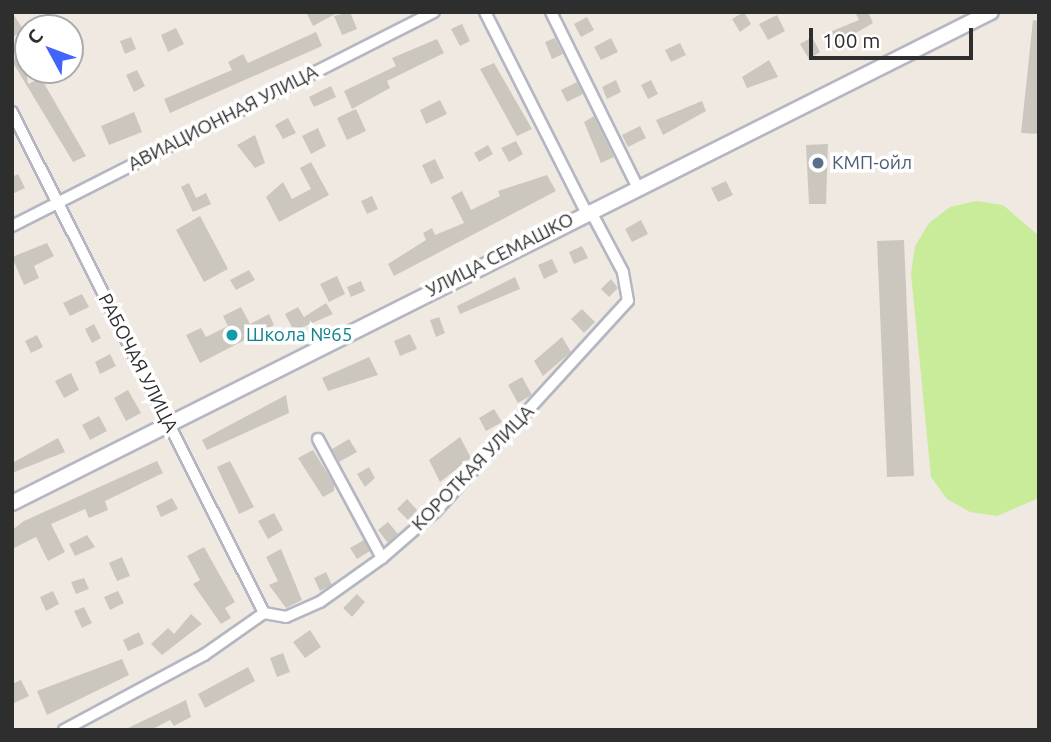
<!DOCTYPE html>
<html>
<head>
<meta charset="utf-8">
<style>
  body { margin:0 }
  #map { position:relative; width:1051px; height:742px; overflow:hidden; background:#efe9e1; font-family:Ubuntu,sans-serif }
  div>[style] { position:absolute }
  .pitch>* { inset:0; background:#c9ec9a }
  .building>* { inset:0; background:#cbc7bf }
  .roads { filter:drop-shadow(2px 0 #b4b7c1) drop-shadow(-2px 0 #b4b7c1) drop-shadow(0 2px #b4b7c1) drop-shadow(0 -2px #b4b7c1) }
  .minor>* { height:10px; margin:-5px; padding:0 5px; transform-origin:5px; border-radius:5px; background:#fff }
  .secondary>* { height:14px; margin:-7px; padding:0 7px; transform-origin:7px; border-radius:7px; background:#fff }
  .dots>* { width:19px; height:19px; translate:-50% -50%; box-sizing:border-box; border:4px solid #fff; border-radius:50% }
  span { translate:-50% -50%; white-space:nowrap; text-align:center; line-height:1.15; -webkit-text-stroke:7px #fff; paint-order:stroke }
  .street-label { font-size:19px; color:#2e2e2e }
  .service-label { font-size:19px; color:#4e5e75 }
  .left { translate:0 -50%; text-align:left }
  .culture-label { font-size:19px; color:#0d838f }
  .frame { position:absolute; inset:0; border:14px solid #2e2e2e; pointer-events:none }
  .north { position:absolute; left:14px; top:14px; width:70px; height:70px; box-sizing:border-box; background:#fff; border:2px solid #ababab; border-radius:50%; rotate:311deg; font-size:19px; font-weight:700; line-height:28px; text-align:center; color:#2e2e2e }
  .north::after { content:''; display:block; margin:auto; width:24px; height:32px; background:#4264fb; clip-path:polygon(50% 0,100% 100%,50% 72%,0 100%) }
  .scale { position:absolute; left:809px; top:28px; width:164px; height:32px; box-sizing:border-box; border:4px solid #2e2e2e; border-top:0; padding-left:9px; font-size:21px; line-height:24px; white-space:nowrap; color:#2e2e2e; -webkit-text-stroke:5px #fff; paint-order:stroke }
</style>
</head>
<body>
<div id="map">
  <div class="pitch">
    <div style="clip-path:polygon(976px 201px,1003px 205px,1039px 236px,1039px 498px,997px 516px,970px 512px,947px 499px,931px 477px,911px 273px,915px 246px,929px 223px,950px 207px)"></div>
  </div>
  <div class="building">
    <div style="clip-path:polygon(12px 12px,24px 31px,12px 37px)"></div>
    <div style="clip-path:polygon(306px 12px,339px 12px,313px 26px)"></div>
    <div style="clip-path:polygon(350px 12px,357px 29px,342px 35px,334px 16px)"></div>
    <div style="clip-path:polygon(744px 12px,751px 24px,740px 32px,732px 19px)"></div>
    <div style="clip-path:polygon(855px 12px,868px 12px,873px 23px,837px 44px,832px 31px,859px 20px)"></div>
    <div style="clip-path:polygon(777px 15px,785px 31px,768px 40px,759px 24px)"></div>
    <div style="clip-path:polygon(587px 17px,594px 30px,581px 37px,574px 24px)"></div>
    <div style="clip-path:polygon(1033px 20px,1039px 21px,1039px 134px,1021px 133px)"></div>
    <div style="clip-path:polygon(462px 24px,470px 41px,460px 46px,451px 29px)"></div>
    <div style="clip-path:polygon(176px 28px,184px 44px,168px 52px,161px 35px)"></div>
    <div style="clip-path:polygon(316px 32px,322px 46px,170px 113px,164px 99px,232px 70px,228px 62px,243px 54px,248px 63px)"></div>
    <div style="clip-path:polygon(131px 37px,136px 49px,125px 54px,120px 41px)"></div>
    <div style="clip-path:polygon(812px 37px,820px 52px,809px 59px,800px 44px)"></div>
    <div style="clip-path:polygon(555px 38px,563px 54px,552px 59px,545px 42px)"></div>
    <div style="clip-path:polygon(611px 38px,618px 52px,601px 60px,594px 47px)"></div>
    <div style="clip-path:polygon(437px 39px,444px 53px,387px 81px,390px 88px,352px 109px,344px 91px,396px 66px,392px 58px)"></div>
    <div style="clip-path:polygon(680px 43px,686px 55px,671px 62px,665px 50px)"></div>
    <div style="clip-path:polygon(24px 51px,28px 84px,41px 78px,86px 156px,73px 162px,12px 61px)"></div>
    <div style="clip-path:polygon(769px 60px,778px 77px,747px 88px,742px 77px)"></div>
    <div style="clip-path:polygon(494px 63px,532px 129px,517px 136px,480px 69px)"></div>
    <div style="clip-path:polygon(137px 70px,145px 86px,134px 92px,126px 75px)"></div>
    <div style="clip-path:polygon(616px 80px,621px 92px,607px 99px,602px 87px)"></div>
    <div style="clip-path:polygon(651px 80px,658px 94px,648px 99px,641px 85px)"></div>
    <div style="clip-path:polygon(577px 82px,583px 94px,567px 102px,561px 90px)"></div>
    <div style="clip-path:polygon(331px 86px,336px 97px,314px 107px,309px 97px)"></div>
    <div style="clip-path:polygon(440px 100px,447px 114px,426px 124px,420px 110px)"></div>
    <div style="clip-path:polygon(702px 101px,706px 111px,663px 135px,656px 120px)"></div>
    <div style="clip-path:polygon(356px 109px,366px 131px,347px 140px,337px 118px)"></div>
    <div style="clip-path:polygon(134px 112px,142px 132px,109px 145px,101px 126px)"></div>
    <div style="clip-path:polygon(594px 116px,614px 157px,601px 163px,584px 122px)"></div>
    <div style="clip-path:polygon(288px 118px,296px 133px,283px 139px,275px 125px)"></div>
    <div style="clip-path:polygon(640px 126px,646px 138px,628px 147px,622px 135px)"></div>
    <div style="clip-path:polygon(318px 128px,326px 146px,311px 154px,302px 136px)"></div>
    <div style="clip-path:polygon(255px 135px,265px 163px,255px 168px,237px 145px)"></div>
    <div style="clip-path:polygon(516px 141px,523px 154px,509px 162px,501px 148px)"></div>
    <div style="clip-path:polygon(828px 144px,826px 204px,809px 204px,806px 145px)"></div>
    <div style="clip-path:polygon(488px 145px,493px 154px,479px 162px,474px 153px)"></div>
    <div style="clip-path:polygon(435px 159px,444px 178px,431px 184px,422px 165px)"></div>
    <div style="clip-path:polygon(311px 162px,329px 195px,279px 222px,266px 197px,283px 182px,292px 199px,311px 189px,300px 168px)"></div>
    <div style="clip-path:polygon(18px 174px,25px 188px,12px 194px,12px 177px)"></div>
    <div style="clip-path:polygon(547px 175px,556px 191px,394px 276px,388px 264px,426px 240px,423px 233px,432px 228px,435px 235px,464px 223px,451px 197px,462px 191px,471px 210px,500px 196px,498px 191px)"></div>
    <div style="clip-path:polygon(726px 181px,733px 195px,718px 202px,711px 188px)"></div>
    <div style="clip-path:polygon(189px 183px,196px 198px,206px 193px,211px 204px,193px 212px,181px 187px)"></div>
    <div style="clip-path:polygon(372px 196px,378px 209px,367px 214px,361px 201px)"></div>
    <div style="clip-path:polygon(200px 216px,228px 269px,204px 282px,176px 230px)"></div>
    <div style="clip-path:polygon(641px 220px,648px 234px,632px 242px,625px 229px)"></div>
    <div style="clip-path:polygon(904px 240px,914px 476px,887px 477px,877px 241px)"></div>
    <div style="clip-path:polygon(47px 243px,54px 256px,34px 266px,39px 278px,24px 285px,12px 257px)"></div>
    <div style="clip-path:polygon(582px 246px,588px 258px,574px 264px,569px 252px)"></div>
    <div style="clip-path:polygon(552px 259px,558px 272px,544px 279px,538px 265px)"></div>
    <div style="clip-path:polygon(249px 270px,255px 280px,236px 290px,230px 280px)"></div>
    <div style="clip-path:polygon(337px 276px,345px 294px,329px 302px,320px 284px)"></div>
    <div style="clip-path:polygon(515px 277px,520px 289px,460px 314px,457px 306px)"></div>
    <div style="clip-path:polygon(611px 279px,618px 288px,609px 297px,601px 289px)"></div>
    <div style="clip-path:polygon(361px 281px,365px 291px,351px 297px,347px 287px)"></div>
    <div style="clip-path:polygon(82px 294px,89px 307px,70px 316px,63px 303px)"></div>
    <div style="clip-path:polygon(326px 303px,333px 314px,294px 331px,285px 314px,298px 307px,304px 317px)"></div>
    <div style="clip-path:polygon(241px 307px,250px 324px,269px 314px,274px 325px,200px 363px,186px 335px,201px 328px,206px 337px,228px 326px,223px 316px)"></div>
    <div style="clip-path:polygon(582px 309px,595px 322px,584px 333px,571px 319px)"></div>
    <div style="clip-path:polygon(439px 317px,445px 333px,436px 337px,430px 320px)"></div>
    <div style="clip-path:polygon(94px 324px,101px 338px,92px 343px,85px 329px)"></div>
    <div style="clip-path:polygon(410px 334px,417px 349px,400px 356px,394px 341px)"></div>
    <div style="clip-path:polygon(37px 335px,43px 347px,31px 353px,25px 341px)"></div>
    <div style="clip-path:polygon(562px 337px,571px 352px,543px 376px,534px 361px)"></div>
    <div style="clip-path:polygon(110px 354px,116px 366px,100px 374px,95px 362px)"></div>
    <div style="clip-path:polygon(369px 357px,378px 375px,328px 391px,322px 378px)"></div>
    <div style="clip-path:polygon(71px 373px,79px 390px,64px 398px,55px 381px)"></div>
    <div style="clip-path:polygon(522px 377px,532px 395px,518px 403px,508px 385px)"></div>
    <div style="clip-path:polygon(128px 390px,141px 413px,126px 421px,114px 398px)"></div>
    <div style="clip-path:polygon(286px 395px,289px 413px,207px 450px,202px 440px)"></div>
    <div style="clip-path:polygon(494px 409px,502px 422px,486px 431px,479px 418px)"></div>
    <div style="clip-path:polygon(99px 416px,107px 431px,90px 440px,82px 425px)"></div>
    <div style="clip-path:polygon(460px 437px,471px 458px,440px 482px,429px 460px)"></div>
    <div style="clip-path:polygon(58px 438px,65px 452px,12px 473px,12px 463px)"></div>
    <div style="clip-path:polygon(349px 439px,357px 452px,339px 462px,332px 449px)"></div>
    <div style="clip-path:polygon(313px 450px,334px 484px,334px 491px,323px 497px,298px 458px)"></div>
    <div style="clip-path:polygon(157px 461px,163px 473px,105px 501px,108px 510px,89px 518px,85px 509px,51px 524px,65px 552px,48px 561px,36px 537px,12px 549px,12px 530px,24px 521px)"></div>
    <div style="clip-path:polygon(230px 461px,254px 507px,239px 514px,217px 467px)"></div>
    <div style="clip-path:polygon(369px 467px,375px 478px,365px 487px,357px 474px)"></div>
    <div style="clip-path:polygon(172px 498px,178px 509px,161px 517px,156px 506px)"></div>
    <div style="clip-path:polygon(407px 499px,419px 512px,409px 521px,397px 509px)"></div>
    <div style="clip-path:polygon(274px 513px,283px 530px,268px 539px,258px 521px)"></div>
    <div style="clip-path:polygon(388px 522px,398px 534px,388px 543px,378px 530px)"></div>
    <div style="clip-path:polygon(87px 535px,95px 547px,75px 556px,69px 544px)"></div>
    <div style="clip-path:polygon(364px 540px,370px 551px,357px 559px,350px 548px)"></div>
    <div style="clip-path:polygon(204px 547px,235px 602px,225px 608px,231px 618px,221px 624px,193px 584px,200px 580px,187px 556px)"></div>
    <div style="clip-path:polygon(281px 549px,302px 600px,286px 608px,269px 585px,278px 581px,266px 557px)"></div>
    <div style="clip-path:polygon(122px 557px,130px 576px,117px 581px,109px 563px)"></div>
    <div style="clip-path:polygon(326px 572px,332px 585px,320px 591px,314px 578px)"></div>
    <div style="clip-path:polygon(84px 578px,89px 589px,76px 594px,71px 582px)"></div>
    <div style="clip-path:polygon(53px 591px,59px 604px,46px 611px,40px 597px)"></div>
    <div style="clip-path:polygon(118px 591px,124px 603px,110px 610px,104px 597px)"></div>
    <div style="clip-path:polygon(357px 594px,365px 602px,352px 617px,343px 608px)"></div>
    <div style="clip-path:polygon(84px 607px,92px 623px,82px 628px,74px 611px)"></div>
    <div style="clip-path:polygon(191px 614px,202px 624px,162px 655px,151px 644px,168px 628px,174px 634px)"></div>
    <div style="clip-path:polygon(310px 630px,321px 647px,305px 658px,293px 642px)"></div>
    <div style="clip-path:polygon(139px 632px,144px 644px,128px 651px,123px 640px)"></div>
    <div style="clip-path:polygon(283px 653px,290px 672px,277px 677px,270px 658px)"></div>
    <div style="clip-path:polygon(122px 659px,129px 675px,47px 715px,37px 691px)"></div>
    <div style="clip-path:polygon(248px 667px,255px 681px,205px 708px,198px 694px)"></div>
    <div style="clip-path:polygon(21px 680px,29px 696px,12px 704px,12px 684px)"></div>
    <div style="clip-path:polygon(186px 700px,191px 717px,174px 726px,170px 720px,151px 730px,124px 730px)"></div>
  </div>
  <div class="roads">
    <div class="minor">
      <div style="left:485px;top:12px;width:224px;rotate:63.2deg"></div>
      <div style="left:551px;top:12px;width:194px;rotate:63.7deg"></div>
      <div style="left:12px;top:112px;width:561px;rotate:63.3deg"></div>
      <div style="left:12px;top:226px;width:473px;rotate:-26.9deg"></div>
      <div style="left:318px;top:439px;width:135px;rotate:61.7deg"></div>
      <div style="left:264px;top:613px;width:22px;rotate:10deg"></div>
      <div style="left:286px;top:617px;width:37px;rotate:-24deg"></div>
      <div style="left:320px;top:602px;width:76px;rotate:-35.4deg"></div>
      <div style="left:382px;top:558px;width:70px;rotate:-41deg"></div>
      <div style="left:435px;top:512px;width:286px;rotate:-47.6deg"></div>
      <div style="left:628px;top:301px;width:29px;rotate:-100deg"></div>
      <div style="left:623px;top:272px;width:70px;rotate:-118deg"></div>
      <div style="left:64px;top:730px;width:159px;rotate:-28.2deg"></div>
      <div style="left:204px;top:655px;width:73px;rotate:-35deg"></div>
    </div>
    <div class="secondary">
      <div style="left:12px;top:503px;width:1095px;rotate:-26.64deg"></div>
    </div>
  </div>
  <div class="dots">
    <div style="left:818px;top:163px;background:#5c6f8a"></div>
    <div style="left:232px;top:335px;background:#0f9aa8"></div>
  </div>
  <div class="street-label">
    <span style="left:223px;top:118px;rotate:-27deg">АВИАЦИОННАЯ УЛИЦА</span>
    <span style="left:500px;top:255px;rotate:-27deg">УЛИЦА СЕМАШКО</span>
    <span style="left:138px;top:363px;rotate:63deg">РАБОЧАЯ УЛИЦА</span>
    <span style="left:473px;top:468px;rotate:-46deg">КОРОТКАЯ УЛИЦА</span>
  </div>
  <div class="service-label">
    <span class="left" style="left:832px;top:163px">КМП-ойл</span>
  </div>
  <div class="culture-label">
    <span class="left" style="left:246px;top:335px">Школа №65</span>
  </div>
  <div class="frame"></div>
  <div class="north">С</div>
  <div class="scale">100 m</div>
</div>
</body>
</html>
